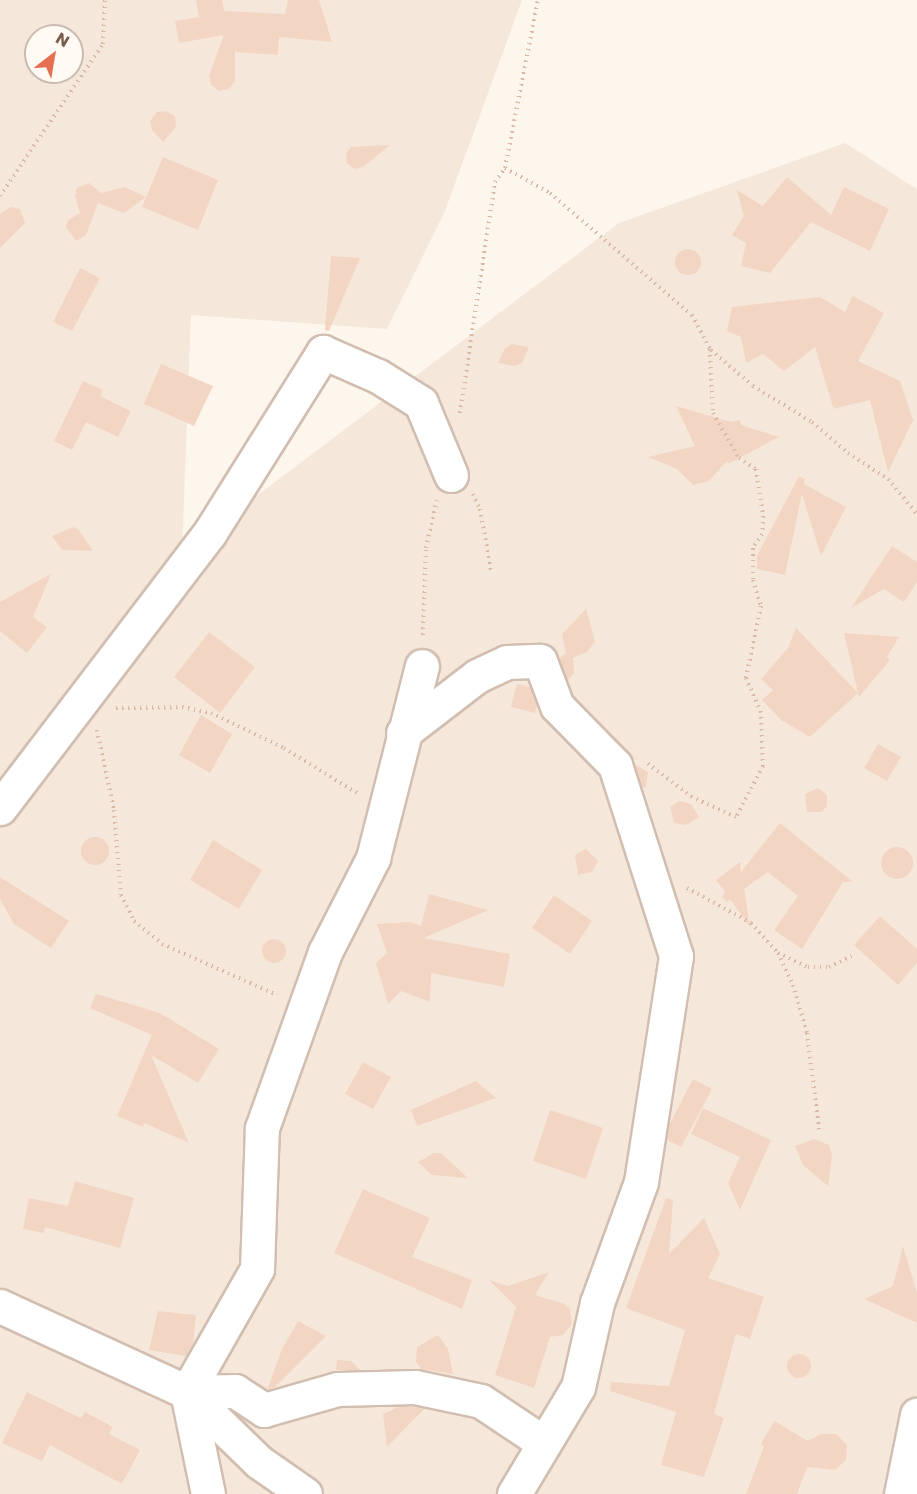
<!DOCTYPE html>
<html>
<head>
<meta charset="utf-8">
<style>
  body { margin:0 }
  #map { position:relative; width:917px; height:1494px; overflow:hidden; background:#fdf6ec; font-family:Poppins,sans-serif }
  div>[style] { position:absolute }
  .residential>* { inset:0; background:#f5e8da }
  .building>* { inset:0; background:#f3d5c3 }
  .round { border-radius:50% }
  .path>* { height:4px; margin-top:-2px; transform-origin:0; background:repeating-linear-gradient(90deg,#d9b8a5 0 1.5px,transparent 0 6px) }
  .roads { filter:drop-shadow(2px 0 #d1beb0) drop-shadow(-2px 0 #d1beb0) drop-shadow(0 2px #d1beb0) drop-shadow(0 -2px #d1beb0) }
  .street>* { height:33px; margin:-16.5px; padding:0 16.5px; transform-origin:16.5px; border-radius:16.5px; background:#fff }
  span { translate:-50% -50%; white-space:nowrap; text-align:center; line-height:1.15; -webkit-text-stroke:4.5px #fffaf3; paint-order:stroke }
  .north { position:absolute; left:24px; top:24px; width:60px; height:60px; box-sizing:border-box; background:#fffaf3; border:2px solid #cabbb1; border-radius:50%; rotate:31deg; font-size:16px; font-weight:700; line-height:24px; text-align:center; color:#7a5c4d }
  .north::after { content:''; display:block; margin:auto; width:21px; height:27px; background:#e76f51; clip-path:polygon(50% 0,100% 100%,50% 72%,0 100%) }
</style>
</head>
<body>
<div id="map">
  <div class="residential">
    <div style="clip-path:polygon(evenodd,0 0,522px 0,445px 211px,387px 329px,191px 315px,182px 552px,619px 223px,845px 143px,917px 189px,917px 1494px,0 1494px,0 0,36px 36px,72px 36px,72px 72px,36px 72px,36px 36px)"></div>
  </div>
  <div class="building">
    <div style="clip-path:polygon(196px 0,222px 0,224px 11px,285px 14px,288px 0,319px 0,332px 42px,279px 37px,278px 55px,235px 52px,235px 81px,229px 89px,219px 91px,211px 85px,209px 75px,224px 35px,179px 43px,175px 21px,199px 17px)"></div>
    <div style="clip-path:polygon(166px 111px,175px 116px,176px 127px,163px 142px,152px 130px,150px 121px,157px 112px)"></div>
    <div style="clip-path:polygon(390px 145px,363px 167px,354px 169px,347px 163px,346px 154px,351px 147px)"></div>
    <div style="clip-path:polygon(163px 157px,218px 180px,198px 230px,142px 207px)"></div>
    <div style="clip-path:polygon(787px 177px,831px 215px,844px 187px,889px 209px,870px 251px,811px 222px,770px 273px,741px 266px,746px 243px,732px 235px,744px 216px,737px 190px,763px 206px)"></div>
    <div style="clip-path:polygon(89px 183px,101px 193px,125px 187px,146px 197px,124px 213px,98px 203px,86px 235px,76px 241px,66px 227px,68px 220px,80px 213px,75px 196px,77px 188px)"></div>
    <div style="clip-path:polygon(10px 207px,20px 209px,25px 223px,0 248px,0 214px)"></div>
    <div class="round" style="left:675px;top:249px;width:26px;height:26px"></div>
    <div style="clip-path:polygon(331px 256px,360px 258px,329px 331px,325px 330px)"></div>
    <div style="clip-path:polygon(80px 268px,100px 278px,72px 331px,53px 322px)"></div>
    <div style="clip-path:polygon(853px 296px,884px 313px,858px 361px,900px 381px,913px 420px,888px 472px,870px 400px,833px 409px,837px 403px,833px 407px,815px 347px,784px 371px,763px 354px,746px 363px,741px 337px,727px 331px,732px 307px,820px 297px,845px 312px)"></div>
    <div style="clip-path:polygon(512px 344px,529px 347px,522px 363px,515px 366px,498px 363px,505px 348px)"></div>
    <div style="clip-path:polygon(161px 364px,213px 386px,194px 426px,144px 404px)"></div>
    <div style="clip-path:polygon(83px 381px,103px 390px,100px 396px,131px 411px,118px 437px,86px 422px,72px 450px,54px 441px)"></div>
    <div style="clip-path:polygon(676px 406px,731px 422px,740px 420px,741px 425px,779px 437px,728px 464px,727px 461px,709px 481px,693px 485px,677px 469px,648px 457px,695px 446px)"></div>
    <div style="clip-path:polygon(799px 476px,805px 479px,804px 484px,846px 507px,821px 556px,802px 494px,785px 575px,757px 569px,757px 556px)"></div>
    <div style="clip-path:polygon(73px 527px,79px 530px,93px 551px,62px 550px,52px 536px)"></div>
    <div style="clip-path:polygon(892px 546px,917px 562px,917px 582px,904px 602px,884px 589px,851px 608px)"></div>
    <div style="clip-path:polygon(51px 574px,33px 617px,47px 627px,27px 653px,0 631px,0 602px)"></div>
    <div style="clip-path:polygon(586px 609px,595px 642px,587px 652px,573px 658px,574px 673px,567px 681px,559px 658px,566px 653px,562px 634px)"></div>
    <div style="clip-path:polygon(796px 628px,858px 693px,810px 737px,781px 720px,762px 700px,773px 690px,761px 679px,788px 648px)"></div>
    <div style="clip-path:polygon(209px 632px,255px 667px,220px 713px,174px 677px)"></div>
    <div style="clip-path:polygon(844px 633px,899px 637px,887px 657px,890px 660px,859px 697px)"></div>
    <div style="clip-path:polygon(517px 684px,530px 687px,537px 706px,535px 713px,511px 707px)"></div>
    <div style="clip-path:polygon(201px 715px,232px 734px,210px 773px,179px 755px)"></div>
    <div style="clip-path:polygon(878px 744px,901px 757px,887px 781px,864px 768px)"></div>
    <div style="clip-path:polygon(634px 764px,648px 772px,646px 787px,642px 788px)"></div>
    <div style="clip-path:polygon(818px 788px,827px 795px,827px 806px,822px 812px,807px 812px,805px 794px)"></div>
    <div style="clip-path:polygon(679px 801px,691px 804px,699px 817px,686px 825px,674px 823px,670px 807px)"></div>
    <div style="clip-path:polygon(780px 823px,853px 882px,843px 882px,802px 949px,774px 930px,798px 896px,768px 872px,744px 889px,750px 927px,730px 899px,727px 902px,722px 897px,725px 892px,716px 880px,740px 862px,741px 872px)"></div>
    <div class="round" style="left:81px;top:837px;width:28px;height:28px"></div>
    <div style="clip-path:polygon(213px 840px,262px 870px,239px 909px,190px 880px)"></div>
    <div class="round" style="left:881px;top:847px;width:32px;height:32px"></div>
    <div style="clip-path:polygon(586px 849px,598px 861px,592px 872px,578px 875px,575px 855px)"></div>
    <div style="clip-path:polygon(0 877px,69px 921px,51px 948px,14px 924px,0 899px)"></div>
    <div style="clip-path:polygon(429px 894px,488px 910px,424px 938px,510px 954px,504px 987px,431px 973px,430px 1002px,401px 991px,388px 1004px,376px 963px,387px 953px,377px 924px,410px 922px,421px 926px)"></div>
    <div style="clip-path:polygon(554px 895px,592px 921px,570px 954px,532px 928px)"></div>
    <div style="clip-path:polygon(880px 916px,917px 949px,917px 963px,898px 985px,854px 945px)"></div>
    <div class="round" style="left:262px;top:939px;width:24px;height:24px"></div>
    <div style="clip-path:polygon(96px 994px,160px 1013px,219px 1049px,198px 1083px,151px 1055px,189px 1143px,144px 1123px,143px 1127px,117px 1116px,152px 1035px,90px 1008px)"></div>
    <div style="clip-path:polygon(363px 1062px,391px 1077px,373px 1109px,345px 1094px)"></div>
    <div style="clip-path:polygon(693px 1079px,712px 1089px,681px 1147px,667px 1140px,668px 1127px)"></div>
    <div style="clip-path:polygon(476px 1081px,496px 1098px,417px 1126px,411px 1110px)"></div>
    <div style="clip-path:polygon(703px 1108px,771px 1140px,740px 1210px,728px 1183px,740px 1157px,691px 1134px)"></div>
    <div style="clip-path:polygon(550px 1110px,603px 1128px,586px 1179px,533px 1161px)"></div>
    <div style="clip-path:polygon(814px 1139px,829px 1145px,832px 1154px,828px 1186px,803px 1165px,795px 1146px)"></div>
    <div style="clip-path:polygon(434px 1153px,441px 1153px,468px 1178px,432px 1175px,418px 1162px)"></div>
    <div style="clip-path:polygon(75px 1181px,134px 1198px,120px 1248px,45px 1227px,44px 1233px,23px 1229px,29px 1198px,68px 1206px)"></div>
    <div style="clip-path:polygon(363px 1189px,430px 1218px,412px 1257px,472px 1280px,462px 1309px,334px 1253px)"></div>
    <div style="clip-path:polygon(666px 1198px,673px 1200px,669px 1254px,704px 1218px,720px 1254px,708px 1278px,764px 1297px,750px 1339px,736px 1334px,714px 1414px,724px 1418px,704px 1477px,661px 1465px,676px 1412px,610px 1391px,611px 1382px,669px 1386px,685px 1330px,626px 1308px)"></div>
    <div style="clip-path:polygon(903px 1246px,917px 1293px,917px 1323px,864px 1299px,893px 1286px)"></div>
    <div style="clip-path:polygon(549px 1272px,535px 1295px,564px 1304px,570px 1309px,572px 1324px,563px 1335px,550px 1337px,534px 1388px,495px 1375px,516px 1307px,489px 1280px,508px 1286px)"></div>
    <div style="clip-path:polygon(158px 1311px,196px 1315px,193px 1343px,186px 1356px,149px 1350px)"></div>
    <div style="clip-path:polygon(298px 1321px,326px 1336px,275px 1387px,267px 1390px,282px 1349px)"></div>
    <div style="clip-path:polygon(438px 1335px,448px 1349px,453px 1374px,421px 1369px,416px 1362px,417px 1347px)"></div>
    <div class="round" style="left:787px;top:1354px;width:24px;height:24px"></div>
    <div style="clip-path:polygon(337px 1360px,351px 1361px,360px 1370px,336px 1370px)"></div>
    <div style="clip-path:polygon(27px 1392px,81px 1418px,85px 1412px,113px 1427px,109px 1434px,140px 1450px,122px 1484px,50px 1445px,42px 1461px,2px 1443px)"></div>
    <div style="clip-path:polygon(400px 1406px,425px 1408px,387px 1447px,383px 1414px)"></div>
    <div style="clip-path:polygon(774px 1421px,808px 1441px,821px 1434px,836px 1434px,847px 1445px,846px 1460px,835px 1470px,807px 1467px,797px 1494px,746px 1494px,764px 1446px,761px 1444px)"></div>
  </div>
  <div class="path">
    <div style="left:505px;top:168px;width:51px;rotate:29.1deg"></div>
    <div style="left:550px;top:193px;width:187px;rotate:40.7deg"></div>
    <div style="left:692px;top:315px;width:38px;rotate:62deg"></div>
    <div style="left:710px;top:349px;width:64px;rotate:87.3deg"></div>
    <div style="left:713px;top:413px;width:52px;rotate:60deg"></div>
    <div style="left:739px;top:458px;width:20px;rotate:33deg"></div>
    <div style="left:756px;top:469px;width:48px;rotate:81.5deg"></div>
    <div style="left:763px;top:516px;width:18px;rotate:93deg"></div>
    <div style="left:762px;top:534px;width:17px;rotate:123deg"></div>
    <div style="left:753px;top:548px;width:32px;rotate:90deg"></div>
    <div style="left:753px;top:580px;width:27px;rotate:73deg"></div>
    <div style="left:761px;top:606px;width:74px;rotate:101.8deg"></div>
    <div style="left:746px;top:678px;width:36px;rotate:66deg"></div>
    <div style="left:761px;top:711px;width:55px;rotate:87.9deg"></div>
    <div style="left:763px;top:766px;width:58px;rotate:117.9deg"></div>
    <div style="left:736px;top:817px;width:48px;rotate:-155.6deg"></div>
    <div style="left:692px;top:797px;width:58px;rotate:-142.7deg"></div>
    <div style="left:0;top:196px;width:184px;rotate:-55.9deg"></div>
    <div style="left:103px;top:44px;width:44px;rotate:-87.4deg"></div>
    <div style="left:711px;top:350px;width:55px;rotate:40.6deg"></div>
    <div style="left:753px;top:386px;width:69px;rotate:31.4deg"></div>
    <div style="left:812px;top:422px;width:48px;rotate:40.7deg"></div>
    <div style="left:848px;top:453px;width:48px;rotate:33deg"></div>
    <div style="left:888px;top:479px;width:45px;rotate:50.4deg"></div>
    <div style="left:460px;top:413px;width:234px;rotate:-81.4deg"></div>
    <div style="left:495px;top:182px;width:17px;rotate:-54deg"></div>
    <div style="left:505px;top:168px;width:171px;rotate:-78.9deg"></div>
    <div style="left:473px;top:494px;width:17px;rotate:65deg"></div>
    <div style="left:480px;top:509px;width:63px;rotate:79.9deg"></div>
    <div style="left:423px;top:635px;width:87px;rotate:-88deg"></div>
    <div style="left:426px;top:548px;width:49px;rotate:-77.1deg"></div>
    <div style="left:116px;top:708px;width:66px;rotate:-0.9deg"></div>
    <div style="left:182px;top:707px;width:30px;rotate:12deg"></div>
    <div style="left:211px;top:713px;width:81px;rotate:25.6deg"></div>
    <div style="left:284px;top:748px;width:89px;rotate:31.7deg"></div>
    <div style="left:97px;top:730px;width:82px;rotate:78deg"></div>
    <div style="left:114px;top:810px;width:85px;rotate:85.3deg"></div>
    <div style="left:121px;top:895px;width:29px;rotate:63deg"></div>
    <div style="left:134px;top:921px;width:36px;rotate:39deg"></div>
    <div style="left:162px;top:944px;width:126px;rotate:23.9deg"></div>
    <div style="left:687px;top:888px;width:73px;rotate:28.7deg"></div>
    <div style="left:751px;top:923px;width:40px;rotate:48deg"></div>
    <div style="left:778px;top:953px;width:33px;rotate:25deg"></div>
    <div style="left:808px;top:967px;width:21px"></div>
    <div style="left:829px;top:967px;width:25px;rotate:-26deg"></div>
    <div style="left:778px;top:953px;width:35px;rotate:65deg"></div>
    <div style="left:793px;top:985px;width:50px;rotate:73.7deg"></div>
    <div style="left:807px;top:1033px;width:97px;rotate:82.9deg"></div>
  </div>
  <div class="roads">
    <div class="street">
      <div style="left:403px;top:733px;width:93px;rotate:-37.6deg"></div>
      <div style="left:477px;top:676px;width:33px;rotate:-25deg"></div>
      <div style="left:507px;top:662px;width:33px;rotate:-2deg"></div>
      <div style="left:540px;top:661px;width:48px;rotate:69.3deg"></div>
      <div style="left:557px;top:706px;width:83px;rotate:45.5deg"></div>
      <div style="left:615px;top:765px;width:201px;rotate:72.3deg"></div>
      <div style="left:676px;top:956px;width:229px;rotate:98.8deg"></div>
      <div style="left:641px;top:1182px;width:129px;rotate:110deg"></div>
      <div style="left:597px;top:1303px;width:86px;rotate:102.7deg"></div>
      <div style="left:578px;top:1387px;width:125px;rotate:120.9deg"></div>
      <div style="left:0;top:808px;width:345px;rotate:-52.7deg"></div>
      <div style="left:209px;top:534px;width:215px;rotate:-57.9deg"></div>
      <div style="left:323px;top:352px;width:60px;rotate:23.6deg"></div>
      <div style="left:378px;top:376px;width:51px;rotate:32.1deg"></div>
      <div style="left:421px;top:403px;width:78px;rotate:67.4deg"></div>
      <div style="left:0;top:1306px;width:206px;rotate:24.7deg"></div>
      <div style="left:187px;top:1392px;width:100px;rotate:44.2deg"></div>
      <div style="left:259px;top:1462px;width:56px;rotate:34.8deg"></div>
      <div style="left:187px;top:1392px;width:48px;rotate:-1.2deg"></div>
      <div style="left:235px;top:1391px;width:35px;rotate:33deg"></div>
      <div style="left:264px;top:1410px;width:76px;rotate:-16deg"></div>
      <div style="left:337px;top:1389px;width:78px;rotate:-1.5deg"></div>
      <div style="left:415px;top:1387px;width:67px;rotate:12deg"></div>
      <div style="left:481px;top:1401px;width:76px;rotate:33.7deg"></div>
      <div style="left:208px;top:1494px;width:104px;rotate:-101.6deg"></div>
      <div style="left:187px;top:1392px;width:142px;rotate:-60.4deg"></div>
      <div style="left:257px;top:1269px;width:141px;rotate:-88deg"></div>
      <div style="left:262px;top:1128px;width:187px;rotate:-70.3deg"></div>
      <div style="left:325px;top:952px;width:106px;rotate:-62.9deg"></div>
      <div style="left:373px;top:858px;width:198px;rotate:-75.7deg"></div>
      <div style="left:901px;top:1494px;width:81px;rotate:-78.6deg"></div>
    </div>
  </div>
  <div class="north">N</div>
</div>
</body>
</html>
